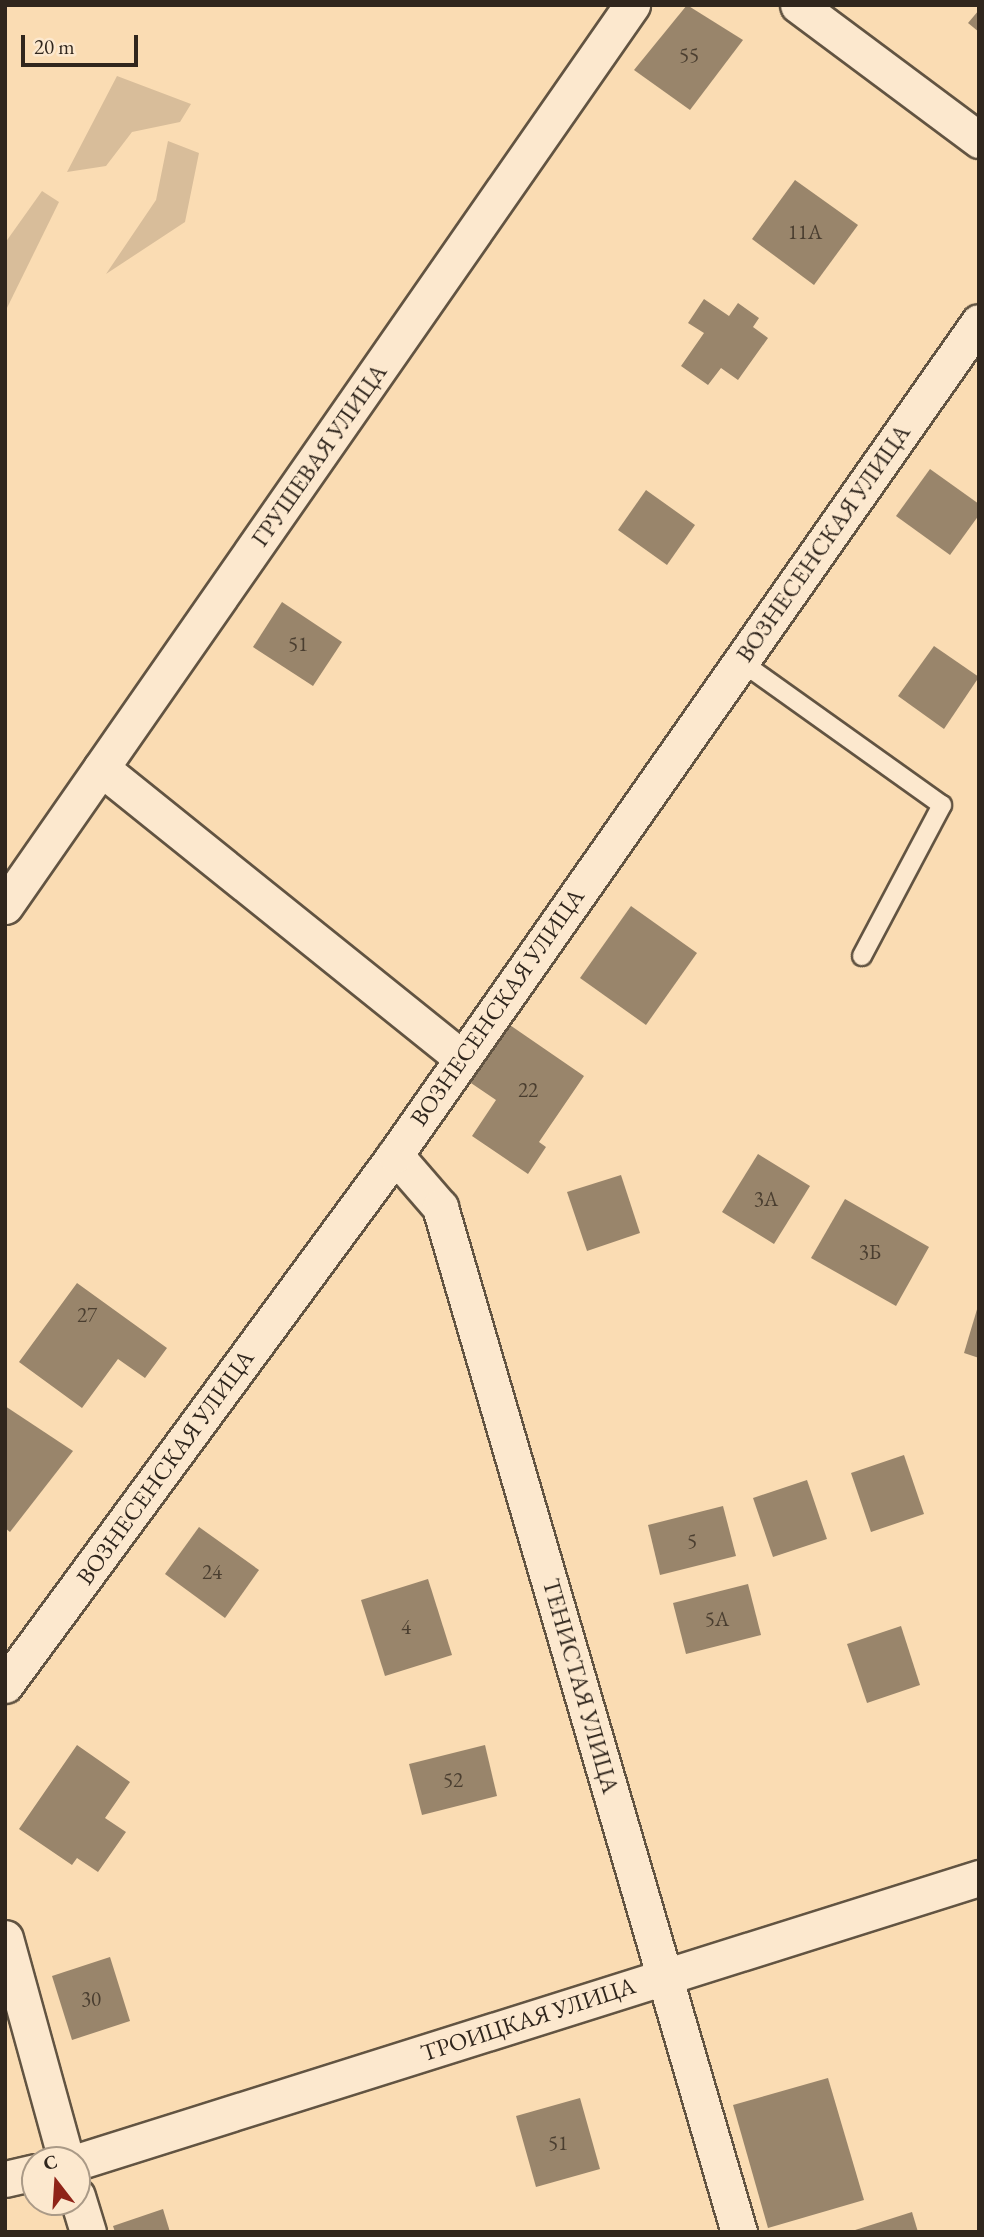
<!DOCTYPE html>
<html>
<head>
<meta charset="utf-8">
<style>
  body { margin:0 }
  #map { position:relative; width:984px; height:2237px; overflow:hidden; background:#fadcb3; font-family:"EB Garamond",serif }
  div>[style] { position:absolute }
  .green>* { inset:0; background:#d8bd9a }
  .building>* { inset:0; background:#99856b }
  .roads { filter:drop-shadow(2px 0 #625442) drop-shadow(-2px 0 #625442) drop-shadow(0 2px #625442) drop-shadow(0 -2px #625442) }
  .lane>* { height:18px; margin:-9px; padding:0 9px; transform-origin:9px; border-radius:9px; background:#fce8ce }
  .street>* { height:35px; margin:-17.5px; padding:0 17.5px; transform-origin:17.5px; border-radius:17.5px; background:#fce8ce }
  span { translate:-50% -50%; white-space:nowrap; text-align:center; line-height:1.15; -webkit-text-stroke:5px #fce8ce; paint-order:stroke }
  .number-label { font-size:21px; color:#4a3e30 }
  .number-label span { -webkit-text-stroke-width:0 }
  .street-label { font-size:24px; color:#30261d }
  .frame { position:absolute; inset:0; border:7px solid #30261d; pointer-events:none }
  .north { position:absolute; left:21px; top:2146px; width:70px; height:70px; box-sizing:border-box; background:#fce8ce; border:2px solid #aa9a87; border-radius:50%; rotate:343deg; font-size:19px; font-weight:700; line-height:28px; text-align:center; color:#30261d }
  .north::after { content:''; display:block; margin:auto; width:24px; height:32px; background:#8f2418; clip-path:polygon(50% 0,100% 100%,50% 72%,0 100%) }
  .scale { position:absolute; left:21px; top:35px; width:117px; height:32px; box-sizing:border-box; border:4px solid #30261d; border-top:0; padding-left:9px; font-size:21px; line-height:24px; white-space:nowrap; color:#30261d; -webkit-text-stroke:5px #fce8ce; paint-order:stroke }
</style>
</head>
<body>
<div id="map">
  <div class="green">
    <div style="clip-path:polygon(117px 76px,191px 104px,180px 122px,132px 132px,106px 166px,67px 172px)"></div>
    <div style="clip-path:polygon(168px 141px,199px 153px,185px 222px,106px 274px,156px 200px)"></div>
    <div style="clip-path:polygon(42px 191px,59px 202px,5px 312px,5px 243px)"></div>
  </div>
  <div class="building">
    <div style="clip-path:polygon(687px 5px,743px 40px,690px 110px,634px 70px)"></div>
    <div style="clip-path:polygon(979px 10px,979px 32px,968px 23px)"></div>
    <div style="clip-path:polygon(795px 180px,858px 225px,814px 285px,752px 239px)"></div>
    <div style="clip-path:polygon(704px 299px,729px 316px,738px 303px,759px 318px,753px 327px,768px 338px,738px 380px,721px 368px,708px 385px,681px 366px,704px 333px,688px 323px)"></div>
    <div style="clip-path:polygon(930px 469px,979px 504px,979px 515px,950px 555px,896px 516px)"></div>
    <div style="clip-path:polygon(646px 490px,695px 525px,667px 565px,618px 530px)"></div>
    <div style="clip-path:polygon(282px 602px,342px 642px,313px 686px,253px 647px)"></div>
    <div style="clip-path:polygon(934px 646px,979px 677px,944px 729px,898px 696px)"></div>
    <div style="clip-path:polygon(631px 906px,697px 953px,646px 1025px,580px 978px)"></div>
    <div style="clip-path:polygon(507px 1023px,584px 1076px,539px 1142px,546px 1147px,528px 1174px,472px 1136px,496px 1100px,468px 1081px)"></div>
    <div style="clip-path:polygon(758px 1154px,810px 1186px,774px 1244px,722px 1212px)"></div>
    <div style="clip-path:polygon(621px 1175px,640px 1233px,587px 1251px,567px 1192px)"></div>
    <div style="clip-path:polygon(845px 1199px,929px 1247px,896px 1306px,811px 1258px)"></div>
    <div style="clip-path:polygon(77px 1283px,167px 1348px,145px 1378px,118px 1359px,82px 1408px,19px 1362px)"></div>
    <div style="clip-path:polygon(978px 1306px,979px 1306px,979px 1358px,964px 1353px)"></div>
    <div style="clip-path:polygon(5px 1406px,73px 1451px,10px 1532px,5px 1528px)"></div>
    <div style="clip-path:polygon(904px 1455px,924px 1514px,871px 1532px,851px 1473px)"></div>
    <div style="clip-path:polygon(807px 1480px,827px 1539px,773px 1557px,753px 1498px)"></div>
    <div style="clip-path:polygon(723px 1506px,736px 1556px,660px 1575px,648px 1525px)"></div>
    <div style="clip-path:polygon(199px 1527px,259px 1570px,225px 1618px,165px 1574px)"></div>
    <div style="clip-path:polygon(428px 1579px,452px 1655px,385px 1676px,361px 1600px)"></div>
    <div style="clip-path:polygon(748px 1584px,761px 1635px,686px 1654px,673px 1603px)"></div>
    <div style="clip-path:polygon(901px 1626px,920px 1685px,867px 1703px,847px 1644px)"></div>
    <div style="clip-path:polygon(77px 1745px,130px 1782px,105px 1818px,126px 1832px,98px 1872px,77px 1858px,72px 1865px,19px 1829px)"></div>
    <div style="clip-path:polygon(485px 1745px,497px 1796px,422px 1815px,409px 1764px)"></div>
    <div style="clip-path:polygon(110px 1957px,130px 2021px,72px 2040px,52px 1976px)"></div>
    <div style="clip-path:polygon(828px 2078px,864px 2200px,768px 2228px,733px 2105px)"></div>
    <div style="clip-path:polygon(580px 2098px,600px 2169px,536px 2187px,516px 2116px)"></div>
    <div style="clip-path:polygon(163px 2209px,170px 2232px,115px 2232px,113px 2226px)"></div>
    <div style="clip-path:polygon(912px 2212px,918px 2232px,852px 2232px,852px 2231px)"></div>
  </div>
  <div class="roads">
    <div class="lane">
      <div style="left:740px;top:661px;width:248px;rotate:35.5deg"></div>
      <div style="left:942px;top:805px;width:171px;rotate:117.9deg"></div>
    </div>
    <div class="street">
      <div style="left:798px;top:5px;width:226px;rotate:36.7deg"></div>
      <div style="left:101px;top:768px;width:461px;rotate:38.8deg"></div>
      <div style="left:5px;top:906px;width:1098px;rotate:-55.17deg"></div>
      <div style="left:395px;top:1155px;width:69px;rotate:49.1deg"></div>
      <div style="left:440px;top:1207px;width:1068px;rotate:73.74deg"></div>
      <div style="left:5px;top:1685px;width:658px;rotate:-53.65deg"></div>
      <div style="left:395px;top:1155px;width:1017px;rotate:-54.97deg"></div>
      <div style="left:5px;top:1938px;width:230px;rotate:74.6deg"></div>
      <div style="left:77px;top:2162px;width:946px;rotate:-17.48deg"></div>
      <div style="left:5px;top:2179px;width:31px;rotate:-13deg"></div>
      <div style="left:77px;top:2196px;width:38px;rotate:73deg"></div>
    </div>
  </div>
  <div class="number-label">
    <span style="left:689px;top:55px">55</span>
    <span style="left:805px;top:232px">11А</span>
    <span style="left:298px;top:644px">51</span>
    <span style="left:528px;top:1090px">22</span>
    <span style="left:766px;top:1199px">3А</span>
    <span style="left:870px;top:1252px">3Б</span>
    <span style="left:87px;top:1315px">27</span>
    <span style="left:692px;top:1541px">5</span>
    <span style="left:212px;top:1572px">24</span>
    <span style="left:717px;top:1619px">5А</span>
    <span style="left:406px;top:1627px">4</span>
    <span style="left:453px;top:1780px">52</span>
    <span style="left:91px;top:1999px">30</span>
    <span style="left:558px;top:2143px">51</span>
  </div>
  <div class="street-label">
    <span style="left:319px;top:455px;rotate:-55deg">ГРУШЕВАЯ УЛИЦА</span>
    <span style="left:823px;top:543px;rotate:-55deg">ВОЗНЕСЕНСКАЯ УЛИЦА</span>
    <span style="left:497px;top:1007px;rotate:-55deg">ВОЗНЕСЕНСКАЯ УЛИЦА</span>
    <span style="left:165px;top:1467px;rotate:-54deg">ВОЗНЕСЕНСКАЯ УЛИЦА</span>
    <span style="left:581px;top:1686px;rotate:74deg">ТЕНИСТАЯ УЛИЦА</span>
    <span style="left:528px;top:2019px;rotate:-18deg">ТРОИЦКАЯ УЛИЦА</span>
  </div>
  <div class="frame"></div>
  <div class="north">С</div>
  <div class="scale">20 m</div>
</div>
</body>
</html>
